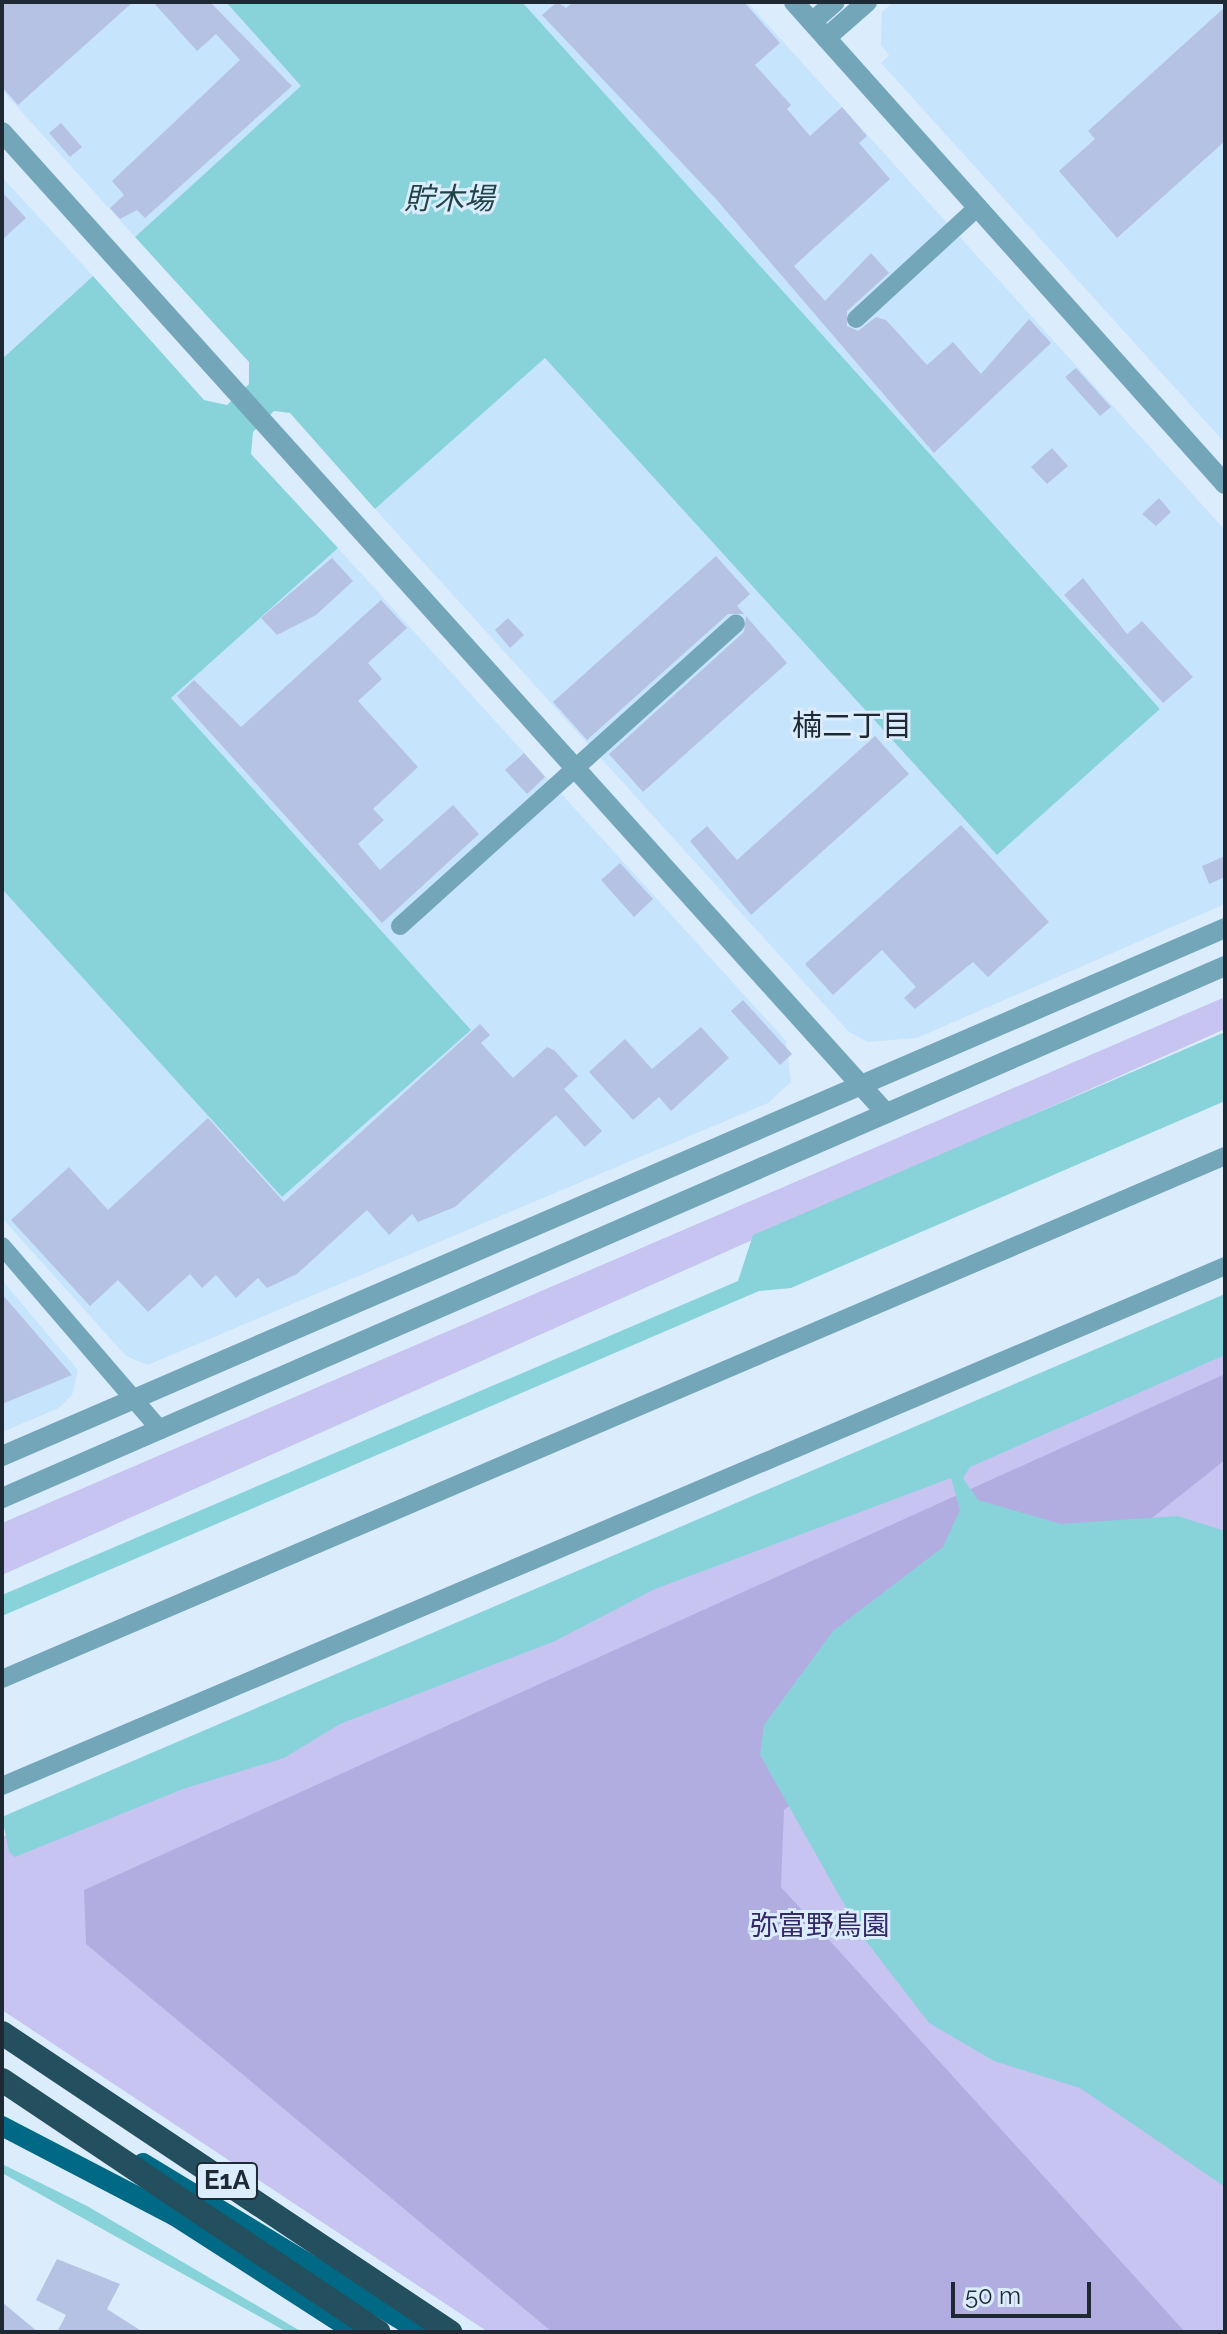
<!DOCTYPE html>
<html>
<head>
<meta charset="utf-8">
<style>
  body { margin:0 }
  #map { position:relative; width:1227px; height:2334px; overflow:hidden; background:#dbedfd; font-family:Raleway,"Noto Sans JP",sans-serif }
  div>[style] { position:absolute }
  .built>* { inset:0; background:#c7e4fd }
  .green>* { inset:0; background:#c7c4f2 }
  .forest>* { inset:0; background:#b1ade1 }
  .water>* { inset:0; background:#88d3da }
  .building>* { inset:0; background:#b5c2e3 }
  .minor>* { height:18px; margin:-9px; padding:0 9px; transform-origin:9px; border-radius:9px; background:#74a6ba }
  .tertiary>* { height:20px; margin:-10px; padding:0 10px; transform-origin:10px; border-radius:10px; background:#74a6ba }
  .primary>* { height:20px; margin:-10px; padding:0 10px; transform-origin:10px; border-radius:10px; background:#006985 }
  .motorway>* { height:24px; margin:-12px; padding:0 12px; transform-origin:12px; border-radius:12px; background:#244f5e }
  .motorway-bridge>* { height:24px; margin:-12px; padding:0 12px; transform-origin:12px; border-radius:12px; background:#244f5e }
  span { translate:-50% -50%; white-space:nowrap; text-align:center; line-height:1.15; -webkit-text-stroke:6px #dbedfd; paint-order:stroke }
  .shield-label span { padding:2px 6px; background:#dbedfd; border:2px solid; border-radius:6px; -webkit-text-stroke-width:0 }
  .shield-label { font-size:26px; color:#1e2933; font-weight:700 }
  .park-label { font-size:28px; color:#342866 }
  .water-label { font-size:30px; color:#1f4346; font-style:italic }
  .neighbourhood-label { font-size:30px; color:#1e2933 }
  .frame { position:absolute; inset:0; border:4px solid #1e2933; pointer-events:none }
  .scale { position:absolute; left:951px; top:2282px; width:140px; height:36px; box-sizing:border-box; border:4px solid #1e2933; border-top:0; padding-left:10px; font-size:24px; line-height:28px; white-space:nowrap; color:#1e2933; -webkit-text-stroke:6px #dbedfd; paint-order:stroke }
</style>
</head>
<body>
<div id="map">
  <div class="built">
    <div style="clip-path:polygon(2px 2px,226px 2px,302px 86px,135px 237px,2px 90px)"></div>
    <div style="clip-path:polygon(522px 2px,747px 2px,1225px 530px,1225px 904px,917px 1038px,868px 1042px,849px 1032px,375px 509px,545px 357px,997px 855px,1160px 709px)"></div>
    <div style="clip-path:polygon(893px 2px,1225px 2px,1225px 443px,881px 63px,889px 55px,881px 45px,882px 12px)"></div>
    <div style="clip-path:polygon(2px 177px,93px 276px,2px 359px)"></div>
    <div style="clip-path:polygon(338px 548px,786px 1041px,791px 1082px,768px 1103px,148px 1365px,126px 1356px,2px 1218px,2px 889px,282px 1197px,471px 1030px,171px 698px)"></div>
    <div style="clip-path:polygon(2px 1280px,78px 1370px,72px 1395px,59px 1408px,2px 1432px)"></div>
  </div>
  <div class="green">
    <div style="clip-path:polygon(1225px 997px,1225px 1029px,2px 1575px,2px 1523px)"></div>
    <div style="clip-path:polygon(1225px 1312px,1225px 2332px,488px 2332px,2px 2010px,2px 1837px)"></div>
  </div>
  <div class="forest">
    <div style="clip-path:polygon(1225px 1374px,1225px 1460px,784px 1810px,781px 1887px,1185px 2332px,552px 2332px,86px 1944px,84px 1890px)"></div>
  </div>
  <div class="water">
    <div style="clip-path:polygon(226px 2px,522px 2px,1160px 709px,997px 855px,545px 358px,375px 509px,290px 413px,274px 411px,253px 432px,251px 454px,338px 548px,171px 698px,471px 1030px,282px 1197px,2px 889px,2px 359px,93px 276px,204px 400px,227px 405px,249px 384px,249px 362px,135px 237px,301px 86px)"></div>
    <div style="clip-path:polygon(1225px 1032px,1225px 1101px,791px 1288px,759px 1291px,2px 1616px,2px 1595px,738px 1281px,753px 1235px)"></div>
    <div style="clip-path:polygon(1225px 1294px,1225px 1355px,970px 1467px,963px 1478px,978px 1500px,1061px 1524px,1178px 1516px,1225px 1531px,1225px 2187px,1080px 2088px,994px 2061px,929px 2023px,862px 1936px,760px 1755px,764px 1725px,833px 1631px,943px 1547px,960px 1510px,951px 1478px,655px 1589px,555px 1641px,340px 1724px,284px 1758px,183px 1789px,15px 1857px,9px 1852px,2px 1817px,11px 1813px)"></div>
    <div style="clip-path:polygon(2px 2164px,87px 2206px,302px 2332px,287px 2332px,2px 2173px)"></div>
  </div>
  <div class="building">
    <div style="clip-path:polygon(2px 2px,133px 2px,18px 105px,2px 87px)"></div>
    <div style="clip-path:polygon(153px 2px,210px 2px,292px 86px,145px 218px,137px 210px,120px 219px,110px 208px,124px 195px,112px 181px,240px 60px,216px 34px,197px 51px)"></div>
    <div style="clip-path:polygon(557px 2px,566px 8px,573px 2px,744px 2px,780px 43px,755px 65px,791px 105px,787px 109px,810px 136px,842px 107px,867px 136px,859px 143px,890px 179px,794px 266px,825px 301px,871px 253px,889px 273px,847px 311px,847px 326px,858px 331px,876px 317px,886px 320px,927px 365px,953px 342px,981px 374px,1029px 319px,1051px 343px,934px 453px,716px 199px,542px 15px)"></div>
    <div style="clip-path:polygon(1225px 7px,1225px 141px,1117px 238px,1059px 171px,1095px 139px,1088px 131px)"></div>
    <div style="clip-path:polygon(61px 123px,82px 147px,70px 157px,49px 133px)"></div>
    <div style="clip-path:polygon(2px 192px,26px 218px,2px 240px)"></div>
    <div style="clip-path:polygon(1076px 368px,1111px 407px,1100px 416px,1065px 377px)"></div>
    <div style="clip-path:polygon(1052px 448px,1068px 466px,1047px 484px,1031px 467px)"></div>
    <div style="clip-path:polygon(1159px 498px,1171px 512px,1156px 526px,1142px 514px)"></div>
    <div style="clip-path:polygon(716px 556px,750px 594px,737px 606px,744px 614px,728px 614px,587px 740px,553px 702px)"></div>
    <div style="clip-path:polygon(332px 558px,353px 581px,316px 615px,277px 635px,261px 618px)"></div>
    <div style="clip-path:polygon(1083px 578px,1127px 634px,1142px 621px,1193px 677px,1163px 703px,1064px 595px)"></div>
    <div style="clip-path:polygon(381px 600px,407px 628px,368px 663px,382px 679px,358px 701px,418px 767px,373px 809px,384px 820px,358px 844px,380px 870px,453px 805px,479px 834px,382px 923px,177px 696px,194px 680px,241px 727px)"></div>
    <div style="clip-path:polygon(746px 616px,787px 663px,643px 792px,609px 754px,744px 632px)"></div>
    <div style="clip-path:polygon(508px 618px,524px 635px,510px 648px,495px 630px)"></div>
    <div style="clip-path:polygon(875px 736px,909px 774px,751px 915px,690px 841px,707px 826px,737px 860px)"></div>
    <div style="clip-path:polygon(524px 753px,545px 777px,527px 794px,505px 770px)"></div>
    <div style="clip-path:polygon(961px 825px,1049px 922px,988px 977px,973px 962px,915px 1009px,904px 998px,916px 987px,882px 950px,833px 995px,805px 964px)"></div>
    <div style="clip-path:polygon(1225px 856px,1225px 877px,1209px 884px,1202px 866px)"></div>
    <div style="clip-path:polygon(620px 863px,653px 899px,634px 917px,601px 880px)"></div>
    <div style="clip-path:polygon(743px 1000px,792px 1054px,780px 1065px,731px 1011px)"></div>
    <div style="clip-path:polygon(480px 1024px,490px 1035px,481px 1043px,513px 1078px,547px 1047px,554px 1050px,578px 1076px,564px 1089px,602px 1131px,585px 1147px,556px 1115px,455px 1207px,418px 1222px,412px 1214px,389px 1235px,367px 1210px,297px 1274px,267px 1288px,258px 1278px,236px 1298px,216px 1275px,202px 1288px,190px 1274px,148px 1312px,118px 1280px,90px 1306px,11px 1220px,69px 1167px,108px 1210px,208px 1118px,284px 1202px)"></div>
    <div style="clip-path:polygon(701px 1027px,729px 1058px,671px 1111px,659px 1097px,633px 1120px,589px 1072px,625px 1039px,652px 1069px)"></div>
    <div style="clip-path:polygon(2px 1294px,72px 1375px,2px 1404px)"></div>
    <div style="clip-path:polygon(57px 2259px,120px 2284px,107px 2309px,143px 2332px,57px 2332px,66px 2315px,36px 2300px)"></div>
    <div style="clip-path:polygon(2px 2302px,38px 2332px,2px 2332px)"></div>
  </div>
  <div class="minor">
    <div style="left:856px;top:319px;width:166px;rotate:-42.6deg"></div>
    <div style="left:400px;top:926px;width:452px;rotate:-42deg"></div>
    <div style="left:2px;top:1246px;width:243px;rotate:49.3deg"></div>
    <div style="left:2px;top:1679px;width:1330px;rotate:-23.15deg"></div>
    <div style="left:2px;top:1786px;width:1329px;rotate:-23.03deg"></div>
  </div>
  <div class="tertiary">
    <div style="left:794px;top:2px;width:647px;rotate:48.2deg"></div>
    <div style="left:812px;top:22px;width:30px;rotate:-41deg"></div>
    <div style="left:826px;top:38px;width:55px;rotate:-41.3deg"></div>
    <div style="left:2px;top:132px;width:1321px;rotate:47.98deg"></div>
    <div style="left:2px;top:1456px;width:1332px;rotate:-23.35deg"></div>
    <div style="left:2px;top:1498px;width:1334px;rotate:-23.51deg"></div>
  </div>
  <div class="primary">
    <div style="left:2px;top:2126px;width:195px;rotate:27.5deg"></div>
    <div style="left:175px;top:2216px;width:214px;rotate:32.8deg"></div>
    <div style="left:143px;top:2163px;width:325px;rotate:31.3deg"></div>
  </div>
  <div class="motorway">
    <div style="left:2px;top:2033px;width:539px;rotate:33.72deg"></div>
  </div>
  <div class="motorway-bridge">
    <div style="left:2px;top:2080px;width:453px;rotate:33.8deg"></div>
  </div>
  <div class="shield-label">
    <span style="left:227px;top:2181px">E1A</span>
  </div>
  <div class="park-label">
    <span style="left:820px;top:1926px">弥富野鳥園</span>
  </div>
  <div class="water-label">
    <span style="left:449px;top:199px">貯木場</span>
  </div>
  <div class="neighbourhood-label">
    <span style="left:852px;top:726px">楠二丁目</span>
  </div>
  <div class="frame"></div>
  <div class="scale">50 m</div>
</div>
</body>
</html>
